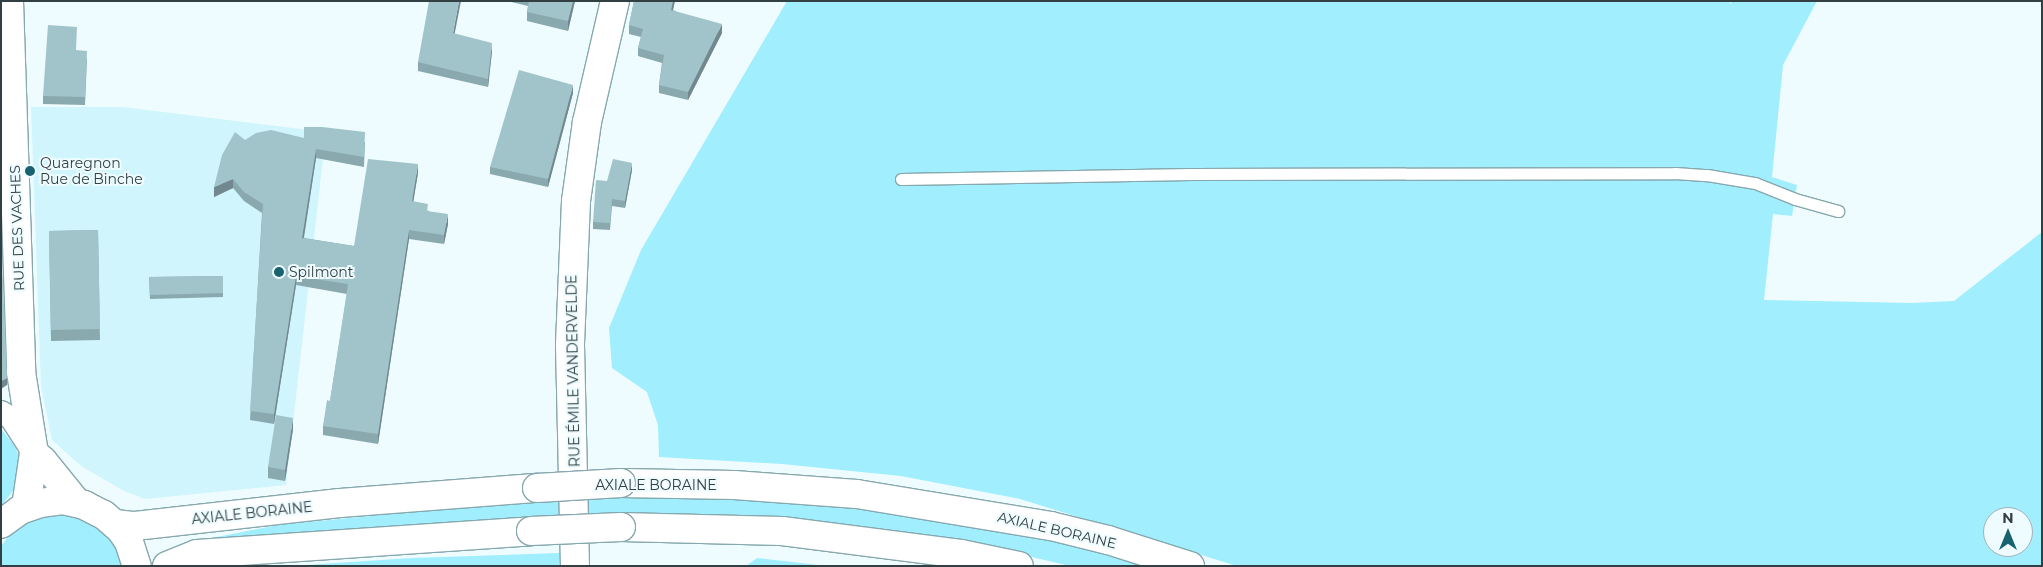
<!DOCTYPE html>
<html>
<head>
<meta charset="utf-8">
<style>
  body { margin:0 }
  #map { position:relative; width:2043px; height:567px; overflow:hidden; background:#eefcff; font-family:Montserrat,sans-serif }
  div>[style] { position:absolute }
  .built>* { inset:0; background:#d0f5fc }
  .green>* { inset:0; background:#a0eefe }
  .roads { filter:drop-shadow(1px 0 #86a8ae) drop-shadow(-1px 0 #86a8ae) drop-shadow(0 1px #86a8ae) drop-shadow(0 -1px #86a8ae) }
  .lane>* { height:11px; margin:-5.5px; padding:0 5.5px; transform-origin:5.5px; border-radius:5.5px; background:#fff }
  .street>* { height:22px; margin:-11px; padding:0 11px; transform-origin:11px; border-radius:11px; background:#fff }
  .secondary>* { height:28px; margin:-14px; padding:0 14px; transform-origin:14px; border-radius:14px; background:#fff }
  .highway>* { height:28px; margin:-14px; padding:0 14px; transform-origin:14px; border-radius:14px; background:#fff }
  .bridges { filter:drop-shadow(1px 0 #86a8ae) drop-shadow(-1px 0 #86a8ae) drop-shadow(0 1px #86a8ae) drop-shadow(0 -1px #86a8ae) }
  .highway-bridge>* { height:28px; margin:-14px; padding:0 14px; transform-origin:14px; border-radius:14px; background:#fff }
  .wall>* { inset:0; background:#8aa9af }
  .shaded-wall>* { inset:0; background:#71898e }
  .building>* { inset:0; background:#a1c4cb }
  .dots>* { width:14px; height:14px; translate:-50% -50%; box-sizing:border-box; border:2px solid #eefcff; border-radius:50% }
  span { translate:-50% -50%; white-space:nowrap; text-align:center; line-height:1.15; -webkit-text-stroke:4px #eefcff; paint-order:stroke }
  .poi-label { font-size:14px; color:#324043 }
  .left { translate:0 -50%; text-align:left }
  .street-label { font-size:14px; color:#324043 }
  .frame { position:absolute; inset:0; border:2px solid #324043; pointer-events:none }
  .north { position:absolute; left:1983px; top:507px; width:50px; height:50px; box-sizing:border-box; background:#eefcff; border:1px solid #a3b1b4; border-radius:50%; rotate:0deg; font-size:14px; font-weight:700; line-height:20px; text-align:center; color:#324043 }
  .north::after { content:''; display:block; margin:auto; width:18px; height:22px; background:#18636f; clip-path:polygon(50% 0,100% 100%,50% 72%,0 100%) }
</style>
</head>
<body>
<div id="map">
  <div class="built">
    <div style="clip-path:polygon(31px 107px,123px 107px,326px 132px,286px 485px,145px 499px,124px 491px,81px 466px,52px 440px,41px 386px)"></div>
  </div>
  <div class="green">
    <div style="clip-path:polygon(evenodd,787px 1px,1730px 1px,1730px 4px,1732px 1px,1817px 1px,1783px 65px,1772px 177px,1797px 185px,1792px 216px,1773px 214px,1764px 300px,1911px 303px,1954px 301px,2042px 232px,2042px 566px,1237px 566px,1020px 499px,901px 476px,782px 464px,659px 457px,658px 425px,647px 392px,612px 368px,609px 328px,641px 250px,787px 1px,1993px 517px,2023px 517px,2023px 547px,1993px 547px,1993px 517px)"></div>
    <div style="clip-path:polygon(1px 429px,15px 446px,22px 466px,17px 486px,1px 506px)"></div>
    <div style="clip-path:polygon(650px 494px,868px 506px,987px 526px,1092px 549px,1150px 566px,1070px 566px,986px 546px,863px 526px,749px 515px,601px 514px,256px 541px,212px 538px,278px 525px,545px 499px)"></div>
    <div style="clip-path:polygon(62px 514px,74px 515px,91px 522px,106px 534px,117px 548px,124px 566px,1px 566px,1px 546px,11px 533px,26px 522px,44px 515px)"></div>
    <div style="clip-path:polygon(560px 553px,560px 566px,290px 566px,412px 558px)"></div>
    <div style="clip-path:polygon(757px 558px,827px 566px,746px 566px)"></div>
  </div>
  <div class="roads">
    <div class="lane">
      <div style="left:901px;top:179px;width:290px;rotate:-1deg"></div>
      <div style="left:1191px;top:174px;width:484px;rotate:-0.1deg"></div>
      <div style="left:1675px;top:173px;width:32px;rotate:4deg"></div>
      <div style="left:1707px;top:175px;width:49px;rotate:9.5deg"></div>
      <div style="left:1755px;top:183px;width:43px;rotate:21.8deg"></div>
      <div style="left:1795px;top:199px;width:45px;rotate:15.6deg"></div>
    </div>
    <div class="street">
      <div style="left:1px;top:412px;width:12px;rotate:31deg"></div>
      <div style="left:11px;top:418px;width:40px;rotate:57.1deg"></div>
    </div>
    <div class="secondary">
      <div style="left:9px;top:1px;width:371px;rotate:88.1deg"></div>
      <div style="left:21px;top:372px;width:82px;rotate:80.9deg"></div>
      <div style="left:34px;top:453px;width:55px;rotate:98.4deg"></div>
      <div style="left:34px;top:453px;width:12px;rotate:42deg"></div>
      <div style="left:43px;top:461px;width:54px;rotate:51deg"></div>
      <div style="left:575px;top:566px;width:222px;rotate:-91.3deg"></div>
      <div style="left:570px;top:344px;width:143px;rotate:-87.6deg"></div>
      <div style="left:576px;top:201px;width:80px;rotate:-82.1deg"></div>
      <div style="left:587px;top:122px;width:124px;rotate:-77deg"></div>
    </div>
    <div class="highway">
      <div style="left:621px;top:483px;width:113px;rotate:1deg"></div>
      <div style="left:734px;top:485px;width:123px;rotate:4.2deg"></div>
      <div style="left:857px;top:494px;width:197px;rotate:9.4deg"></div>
      <div style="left:1051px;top:526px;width:59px;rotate:13.8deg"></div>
      <div style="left:1108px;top:540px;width:86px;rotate:17.6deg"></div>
      <div style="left:1px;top:524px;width:24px;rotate:-36deg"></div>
      <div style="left:20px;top:510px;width:21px;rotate:-19deg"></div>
      <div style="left:40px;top:503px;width:23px;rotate:-7deg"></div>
      <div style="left:63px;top:500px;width:22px;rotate:13deg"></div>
      <div style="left:84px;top:505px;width:22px;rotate:27deg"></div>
      <div style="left:104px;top:515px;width:23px;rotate:41deg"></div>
      <div style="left:121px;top:530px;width:14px;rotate:56deg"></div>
      <div style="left:129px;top:542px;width:25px;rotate:72deg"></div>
      <div style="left:115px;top:524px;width:20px;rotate:6deg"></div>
      <div style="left:135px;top:526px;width:206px;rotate:-6.4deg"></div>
      <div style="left:340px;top:503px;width:198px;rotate:-4.4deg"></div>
      <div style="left:621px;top:527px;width:161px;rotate:1.4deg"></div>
      <div style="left:782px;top:531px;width:180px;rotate:7.3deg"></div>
      <div style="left:961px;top:554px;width:59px;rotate:11.7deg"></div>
      <div style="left:167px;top:566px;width:32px;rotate:-22deg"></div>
      <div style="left:197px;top:554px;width:335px;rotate:-3.9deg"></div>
    </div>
  </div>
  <div class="bridges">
    <div class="highway-bridge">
      <div style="left:537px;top:488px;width:84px;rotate:-3.4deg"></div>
      <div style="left:531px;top:531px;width:90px;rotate:-2.5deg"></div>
    </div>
  </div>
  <div class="wall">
    <div style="clip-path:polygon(507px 1px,575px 1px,568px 31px,527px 21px,527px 12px,528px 6px)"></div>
    <div style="clip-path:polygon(634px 1px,675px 1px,673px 10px,722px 33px,688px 100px,659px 93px,659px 85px,662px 63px,638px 56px,638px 48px,641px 37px,629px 34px,629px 25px)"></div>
    <div style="clip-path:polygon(455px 34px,492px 51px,488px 87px,418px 71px,418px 62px)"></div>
    <div style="clip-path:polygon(76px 50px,87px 59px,85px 105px,43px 104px,43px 96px)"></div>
    <div style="clip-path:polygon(573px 93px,548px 187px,490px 174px,490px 167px)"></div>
    <div style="clip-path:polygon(304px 138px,365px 142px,364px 167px,316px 158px,304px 238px,354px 246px,418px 173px,413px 201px,448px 224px,444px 244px,409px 239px,378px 444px,323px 435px,323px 426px,330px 401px,347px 294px,296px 285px,274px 424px,250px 420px,262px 213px,244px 201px,233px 188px,214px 197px,245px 140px)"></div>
    <div style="clip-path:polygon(632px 170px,625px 208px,612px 206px,610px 230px,593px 229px,593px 222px,607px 181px)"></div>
    <div style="clip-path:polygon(98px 230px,100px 340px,51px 341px,49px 231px)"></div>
    <div style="clip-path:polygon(223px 276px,223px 297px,150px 299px,149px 277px)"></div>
    <div style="clip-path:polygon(293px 429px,285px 481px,268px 478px,268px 467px)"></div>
  </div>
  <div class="shaded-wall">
    <div style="clip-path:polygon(459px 1px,461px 1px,453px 42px,453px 33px)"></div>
    <div style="clip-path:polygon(573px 1px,575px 1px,568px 31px,568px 21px)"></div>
    <div style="clip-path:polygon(673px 1px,675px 1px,671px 18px,671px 10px)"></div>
    <div style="clip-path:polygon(722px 24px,722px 33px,688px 100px,688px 92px)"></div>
    <div style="clip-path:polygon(492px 43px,492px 51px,488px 87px,488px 79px)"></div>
    <div style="clip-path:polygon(573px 85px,573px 93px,548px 187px,548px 179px)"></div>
    <div style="clip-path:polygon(316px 149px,316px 158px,302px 248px,302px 238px)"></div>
    <div style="clip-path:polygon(632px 163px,632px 170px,625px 208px,625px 201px)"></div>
    <div style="clip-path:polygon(418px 164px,418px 173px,412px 210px,412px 201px)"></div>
    <div style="clip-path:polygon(233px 179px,233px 188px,214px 197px,214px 187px)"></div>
    <div style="clip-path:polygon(448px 214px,448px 224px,444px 244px,444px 235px)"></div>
    <div style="clip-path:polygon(409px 230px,409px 239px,378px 444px,378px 434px)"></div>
    <div style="clip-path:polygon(296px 276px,296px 285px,274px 424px,274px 414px)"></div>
    <div style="clip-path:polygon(7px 378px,7px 385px,1px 389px,1px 381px)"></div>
    <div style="clip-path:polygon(293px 418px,293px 429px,285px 481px,285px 470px)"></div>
  </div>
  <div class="building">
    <div style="clip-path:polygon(429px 1px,459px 1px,453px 33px,492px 43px,488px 79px,418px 62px)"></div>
    <div style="clip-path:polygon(529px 1px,573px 1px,568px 21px,527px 12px)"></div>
    <div style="clip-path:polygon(634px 1px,673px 1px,671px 10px,722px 24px,688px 92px,659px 85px,664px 55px,638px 48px,643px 29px,629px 25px)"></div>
    <div style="clip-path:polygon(48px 25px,77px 27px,76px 50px,87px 51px,85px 97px,43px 96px)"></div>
    <div style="clip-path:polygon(519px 70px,573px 85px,548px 179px,490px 167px)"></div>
    <div style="clip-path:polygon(304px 127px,322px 127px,365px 132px,364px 157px,316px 149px,302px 238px,354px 246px,368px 159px,418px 164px,412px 201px,428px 204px,427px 211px,448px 214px,444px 235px,409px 230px,378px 434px,323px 426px,327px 400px,330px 401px,348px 284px,296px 276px,274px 414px,250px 411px,263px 204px,244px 192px,233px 179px,214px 187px,222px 155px,235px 132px,245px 140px,256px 133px,271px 130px,304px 138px)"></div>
    <div style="clip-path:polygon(613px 159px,632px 163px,625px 201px,612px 199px,610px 223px,593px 222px,596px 180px,607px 181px)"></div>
    <div style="clip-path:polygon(98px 230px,100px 329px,51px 330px,49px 231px)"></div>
    <div style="clip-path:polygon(1px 258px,2px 258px,7px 378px,1px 381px)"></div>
    <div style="clip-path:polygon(223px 276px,223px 293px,150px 295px,149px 277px)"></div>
    <div style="clip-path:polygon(276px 415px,293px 418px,285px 470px,268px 467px)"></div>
  </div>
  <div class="dots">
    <div style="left:30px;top:171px;background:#18636f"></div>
    <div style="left:279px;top:272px;background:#18636f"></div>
  </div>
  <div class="poi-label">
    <span class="left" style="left:40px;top:171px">Quaregnon<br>Rue de Binche</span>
    <span class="left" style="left:289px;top:272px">Spilmont</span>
  </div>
  <div class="street-label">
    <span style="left:17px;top:228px;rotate:-92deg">RUE DES VACHES</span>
    <span style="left:573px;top:371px;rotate:-91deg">RUE ÉMILE VANDERVELDE</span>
    <span style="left:656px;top:485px">AXIALE BORAINE</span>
    <span style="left:252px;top:513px;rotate:-6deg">AXIALE BORAINE</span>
    <span style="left:1057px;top:530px;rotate:13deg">AXIALE BORAINE</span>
  </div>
  <div class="frame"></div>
  <div class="north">N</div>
</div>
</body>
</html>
